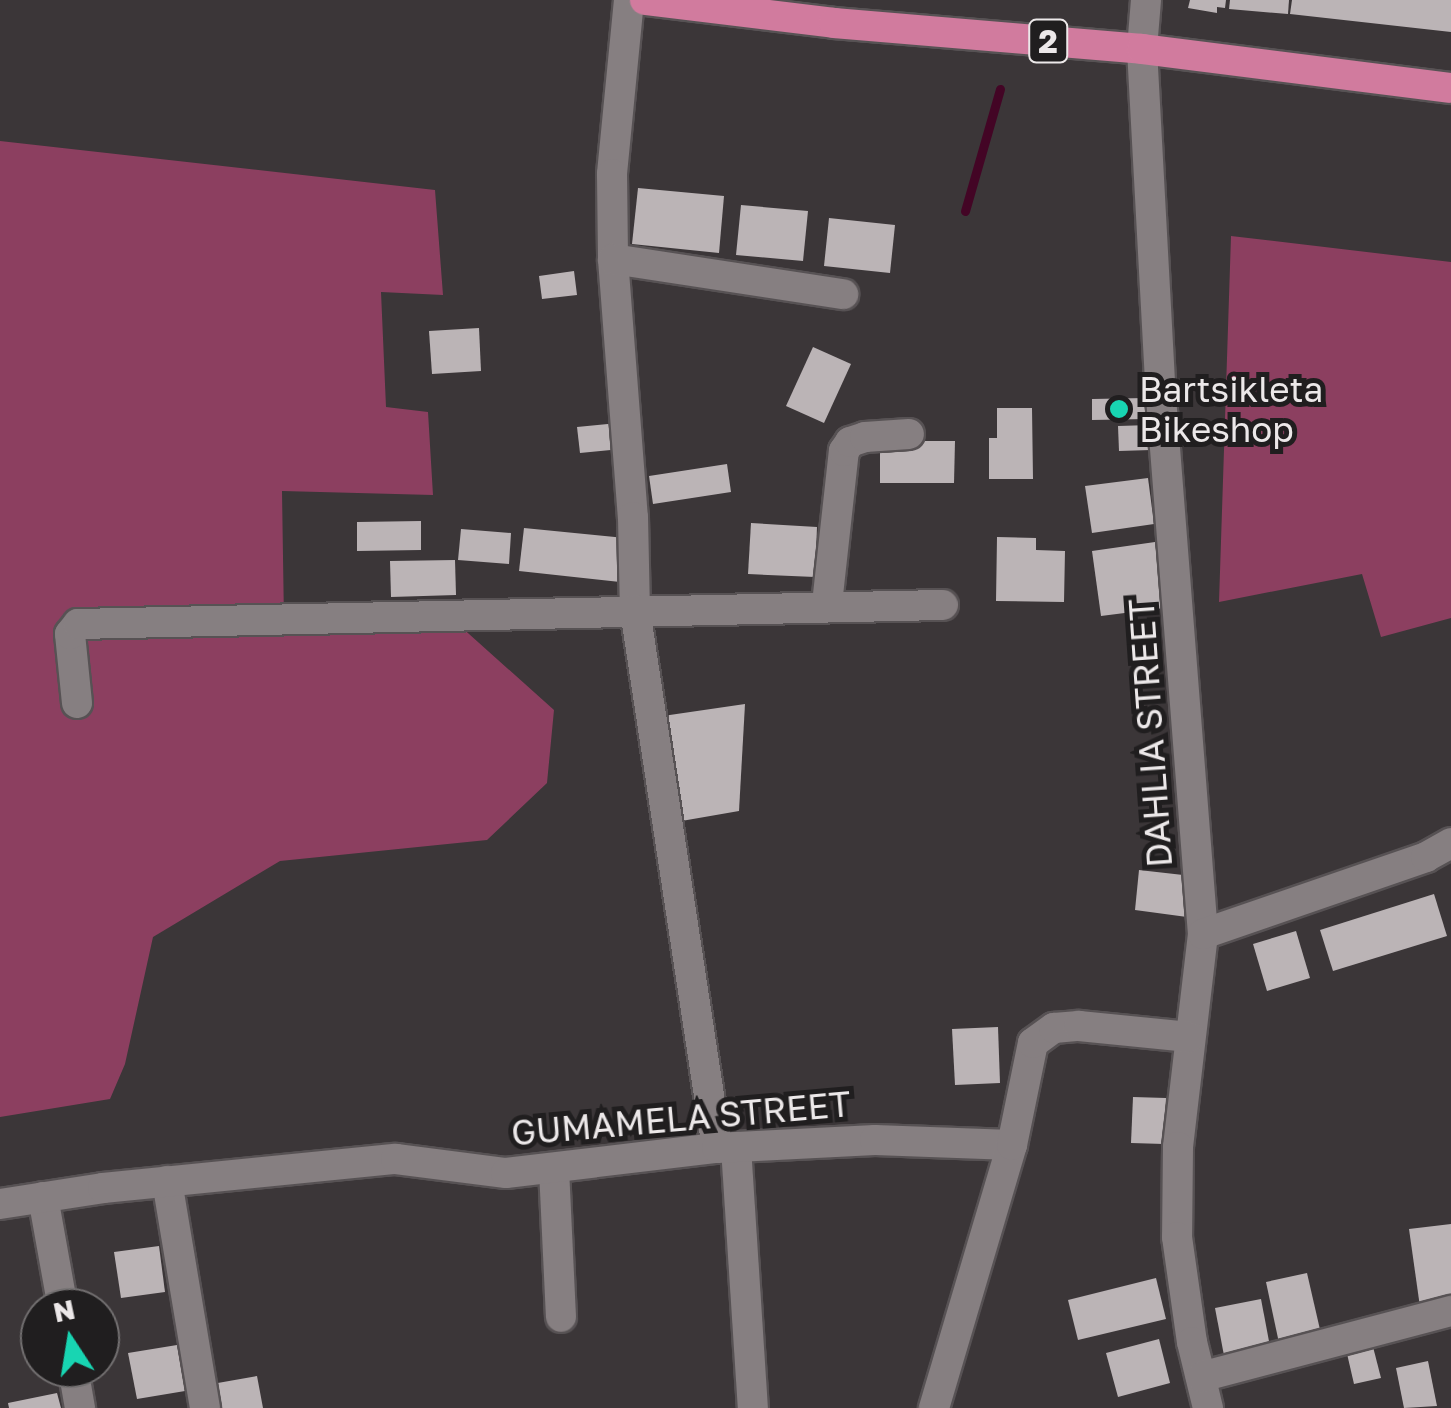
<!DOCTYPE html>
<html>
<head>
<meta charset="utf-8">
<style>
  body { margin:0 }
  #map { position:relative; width:1451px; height:1408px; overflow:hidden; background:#3b3638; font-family:"Golos Text",sans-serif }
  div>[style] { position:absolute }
  .green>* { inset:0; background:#8c3f60 }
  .stream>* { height:9px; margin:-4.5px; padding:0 4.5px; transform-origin:4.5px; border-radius:4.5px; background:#430525 }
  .building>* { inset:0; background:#bbb4b6 }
  .roads { filter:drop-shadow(2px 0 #575254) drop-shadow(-2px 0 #575254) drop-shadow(0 2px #575254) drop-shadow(0 -2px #575254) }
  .minor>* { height:30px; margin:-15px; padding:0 15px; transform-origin:15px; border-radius:15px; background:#867f81 }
  .highway>* { height:30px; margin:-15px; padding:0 15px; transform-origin:15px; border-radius:15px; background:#d17b9e }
  .dots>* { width:28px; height:28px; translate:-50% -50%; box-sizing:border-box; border:5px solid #201e1f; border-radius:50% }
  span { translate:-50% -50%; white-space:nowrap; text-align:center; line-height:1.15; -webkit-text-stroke:10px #201e1f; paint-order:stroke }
  .shield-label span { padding:2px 8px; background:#201e1f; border:2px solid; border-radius:8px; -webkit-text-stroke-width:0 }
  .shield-label { font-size:32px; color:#ece8e9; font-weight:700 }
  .poi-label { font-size:35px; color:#ece8e9 }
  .left { translate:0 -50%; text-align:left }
  .street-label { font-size:35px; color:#ece8e9 }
  .north { position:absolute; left:20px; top:1288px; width:100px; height:100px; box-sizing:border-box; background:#201e1f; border:2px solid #726f70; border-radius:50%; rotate:348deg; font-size:28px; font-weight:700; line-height:40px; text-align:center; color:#ece8e9 }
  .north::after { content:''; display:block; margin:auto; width:35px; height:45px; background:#18d5b2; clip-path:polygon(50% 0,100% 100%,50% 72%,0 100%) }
</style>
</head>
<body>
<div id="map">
  <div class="green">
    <div style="clip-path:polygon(0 141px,435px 190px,443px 295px,381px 292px,386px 407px,428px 412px,433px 495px,282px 491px,284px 621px,459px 625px,554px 710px,547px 783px,487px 840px,280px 861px,153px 937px,125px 1064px,110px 1099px,0 1117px)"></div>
    <div style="clip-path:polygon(1231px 236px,1451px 262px,1451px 618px,1381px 637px,1362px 574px,1219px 602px)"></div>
  </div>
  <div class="stream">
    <div style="left:965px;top:211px;width:127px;rotate:-74deg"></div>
  </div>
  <div class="building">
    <div style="clip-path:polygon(1190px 0,1226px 0,1225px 8px,1217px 7px,1217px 13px,1188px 8px)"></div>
    <div style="clip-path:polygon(1230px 0,1289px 0,1288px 14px,1229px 9px)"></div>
    <div style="clip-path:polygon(1292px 0,1451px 0,1451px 32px,1290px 14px)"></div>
    <div style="clip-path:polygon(638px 188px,724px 196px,719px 253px,632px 244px)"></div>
    <div style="clip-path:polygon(741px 205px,808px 211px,803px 261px,736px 255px)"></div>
    <div style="clip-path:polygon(829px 218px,895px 225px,890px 273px,824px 266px)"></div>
    <div style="clip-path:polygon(574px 271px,577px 295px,542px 299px,539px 276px)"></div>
    <div style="clip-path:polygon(479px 328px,481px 371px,432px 374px,429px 331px)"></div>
    <div style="clip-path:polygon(813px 347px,851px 364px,824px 423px,786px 406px)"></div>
    <div style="clip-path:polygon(1146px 398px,1147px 419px,1092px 420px,1092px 399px)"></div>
    <div style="clip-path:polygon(997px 408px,1032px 408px,1033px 479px,989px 479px,989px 438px,997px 438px)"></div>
    <div style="clip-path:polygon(618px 423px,621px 449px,580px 453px,577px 427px)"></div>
    <div style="clip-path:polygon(1150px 425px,1151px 450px,1119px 451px,1118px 426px)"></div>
    <div style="clip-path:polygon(880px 441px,955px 441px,954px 483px,880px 483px)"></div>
    <div style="clip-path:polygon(727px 464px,731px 492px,653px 504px,649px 476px)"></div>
    <div style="clip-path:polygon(1148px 478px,1154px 524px,1092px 533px,1085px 486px)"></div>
    <div style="clip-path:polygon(421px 521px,421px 550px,357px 551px,357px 522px)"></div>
    <div style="clip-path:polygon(751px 523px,817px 527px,815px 577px,748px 574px)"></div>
    <div style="clip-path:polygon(524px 528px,625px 538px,620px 582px,519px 571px)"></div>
    <div style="clip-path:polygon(461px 529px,511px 533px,509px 564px,458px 560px)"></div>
    <div style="clip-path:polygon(997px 537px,1036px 538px,1036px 550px,1065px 551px,1064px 602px,996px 601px)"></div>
    <div style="clip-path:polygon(1155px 542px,1164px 608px,1101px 616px,1092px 551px)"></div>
    <div style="clip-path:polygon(455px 560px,456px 595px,391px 597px,390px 561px)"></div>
    <div style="clip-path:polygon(745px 704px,739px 811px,670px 823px,656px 717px)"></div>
    <div style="clip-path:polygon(1139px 870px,1192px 876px,1187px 917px,1135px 910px)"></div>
    <div style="clip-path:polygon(1434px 894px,1447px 936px,1333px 971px,1320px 930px)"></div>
    <div style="clip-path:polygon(1296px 931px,1310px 978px,1267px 991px,1253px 944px)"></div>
    <div style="clip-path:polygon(998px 1027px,1000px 1083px,955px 1085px,952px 1029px)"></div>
    <div style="clip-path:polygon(1133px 1097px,1166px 1098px,1164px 1144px,1131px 1143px)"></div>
    <div style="clip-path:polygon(1451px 1224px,1451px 1302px,1420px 1307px,1409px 1229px)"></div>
    <div style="clip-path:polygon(159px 1246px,165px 1292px,121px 1298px,114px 1252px)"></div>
    <div style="clip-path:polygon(1307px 1273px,1321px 1334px,1279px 1343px,1266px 1282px)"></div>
    <div style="clip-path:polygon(1156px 1278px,1166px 1319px,1078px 1340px,1068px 1300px)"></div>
    <div style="clip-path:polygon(1261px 1299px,1272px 1357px,1226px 1366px,1215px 1308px)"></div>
    <div style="clip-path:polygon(1159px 1339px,1170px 1383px,1118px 1397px,1106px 1353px)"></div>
    <div style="clip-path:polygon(1371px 1339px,1381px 1378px,1354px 1384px,1345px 1345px)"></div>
    <div style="clip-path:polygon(177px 1345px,185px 1391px,137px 1399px,128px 1353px)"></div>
    <div style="clip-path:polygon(1428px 1361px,1437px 1406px,1404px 1408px,1396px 1368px)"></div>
    <div style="clip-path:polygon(257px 1376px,263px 1408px,216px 1408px,212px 1384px)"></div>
    <div style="clip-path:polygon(57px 1393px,61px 1408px,9px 1408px,8px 1403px)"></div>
  </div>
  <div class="roads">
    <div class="minor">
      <div style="left:629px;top:0;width:175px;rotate:95.6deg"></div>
      <div style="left:612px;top:174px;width:85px;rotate:89.3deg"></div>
      <div style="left:613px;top:259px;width:259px;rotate:85.6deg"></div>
      <div style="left:633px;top:517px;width:93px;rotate:88.8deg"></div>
      <div style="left:635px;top:610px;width:544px;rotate:81.33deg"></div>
      <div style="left:1146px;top:0;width:49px;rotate:94.7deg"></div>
      <div style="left:1142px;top:49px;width:349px;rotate:86.9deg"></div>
      <div style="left:1161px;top:397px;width:539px;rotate:85.53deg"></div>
      <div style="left:1203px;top:934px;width:214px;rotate:96.7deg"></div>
      <div style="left:1178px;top:1147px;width:90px;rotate:90.6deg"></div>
      <div style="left:1177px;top:1237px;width:106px;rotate:81.9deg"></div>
      <div style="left:1192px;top:1342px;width:68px;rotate:76.4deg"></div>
      <div style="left:613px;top:259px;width:233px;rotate:8.7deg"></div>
      <div style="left:827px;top:604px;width:154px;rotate:-83.7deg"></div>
      <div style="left:844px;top:451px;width:11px;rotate:-56deg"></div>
      <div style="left:850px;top:442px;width:16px;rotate:-18deg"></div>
      <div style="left:865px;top:437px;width:44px;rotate:-3.9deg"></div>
      <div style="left:77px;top:703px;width:69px;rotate:-95.8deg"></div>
      <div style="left:70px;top:634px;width:13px;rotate:-51deg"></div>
      <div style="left:78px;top:624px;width:865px;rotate:-1.26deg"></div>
      <div style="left:1203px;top:934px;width:236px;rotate:-19deg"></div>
      <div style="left:1426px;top:857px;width:29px;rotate:-29deg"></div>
      <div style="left:736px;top:1147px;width:262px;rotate:86.3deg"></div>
      <div style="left:554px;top:1169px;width:148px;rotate:87.3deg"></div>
      <div style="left:167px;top:1181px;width:230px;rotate:80.5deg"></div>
      <div style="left:43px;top:1197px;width:113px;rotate:79.8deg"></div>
      <div style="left:0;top:1204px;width:104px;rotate:-8.8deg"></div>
      <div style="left:103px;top:1188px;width:294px;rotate:-5.7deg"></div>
      <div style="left:396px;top:1159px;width:111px;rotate:7.3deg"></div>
      <div style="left:506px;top:1173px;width:212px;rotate:-6.8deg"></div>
      <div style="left:717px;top:1148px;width:158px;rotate:-2.9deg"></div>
      <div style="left:875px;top:1140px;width:137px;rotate:2.1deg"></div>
      <div style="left:73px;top:1368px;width:41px;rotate:80.1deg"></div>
      <div style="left:1201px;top:1377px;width:259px;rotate:-14.8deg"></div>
      <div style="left:934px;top:1408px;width:274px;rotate:-73.5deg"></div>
      <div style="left:1012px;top:1145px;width:104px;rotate:-78.4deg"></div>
      <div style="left:1033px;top:1043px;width:26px;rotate:-36deg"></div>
      <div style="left:1054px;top:1028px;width:25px;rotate:-5deg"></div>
      <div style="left:1079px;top:1026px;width:111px;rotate:5.7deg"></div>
    </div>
    <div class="highway">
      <div style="left:645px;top:0;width:190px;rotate:6.9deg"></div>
      <div style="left:834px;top:23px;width:309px;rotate:4.8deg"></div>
      <div style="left:1142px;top:49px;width:311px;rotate:7.2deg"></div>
    </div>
  </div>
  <div class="dots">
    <div style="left:1119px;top:409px;background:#18d5b2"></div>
  </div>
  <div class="shield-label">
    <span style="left:1048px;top:41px">2</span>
  </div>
  <div class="poi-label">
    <span class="left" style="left:1139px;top:409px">Bartsikleta<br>Bikeshop</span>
  </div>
  <div class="street-label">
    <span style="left:1150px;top:733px;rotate:-94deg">DAHLIA STREET</span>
    <span style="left:681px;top:1118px;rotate:-5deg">GUMAMELA STREET</span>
  </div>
  <div class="north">N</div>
</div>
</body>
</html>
